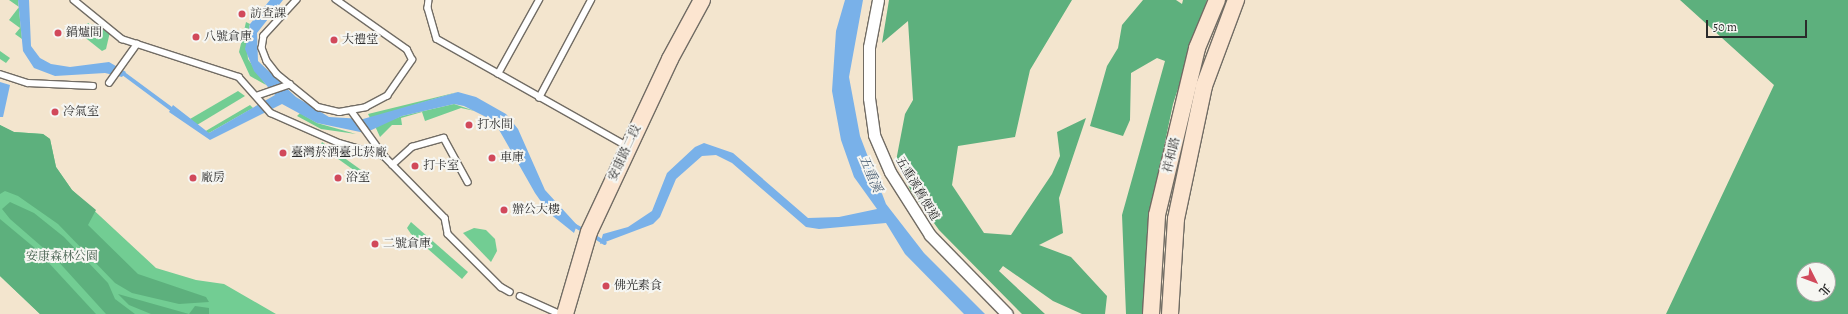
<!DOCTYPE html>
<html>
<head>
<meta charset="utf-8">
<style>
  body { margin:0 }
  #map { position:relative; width:1848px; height:314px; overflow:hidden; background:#f3e5ce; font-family:Alegreya,"Noto Serif TC",serif }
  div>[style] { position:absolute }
  .green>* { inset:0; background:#72cd93 }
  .forest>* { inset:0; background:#5db07d }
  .water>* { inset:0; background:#79b1e9 }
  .stream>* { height:4px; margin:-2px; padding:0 2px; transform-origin:2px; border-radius:2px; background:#79b1e9 }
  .roads { filter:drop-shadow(1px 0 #716c64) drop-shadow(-1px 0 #716c64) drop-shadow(0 1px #716c64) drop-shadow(0 -1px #716c64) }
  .lane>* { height:5.5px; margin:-2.75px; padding:0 2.75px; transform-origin:2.75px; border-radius:2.75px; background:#fff }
  .street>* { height:11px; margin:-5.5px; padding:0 5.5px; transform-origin:5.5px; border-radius:5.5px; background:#fff }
  .secondary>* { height:16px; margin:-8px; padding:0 8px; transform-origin:8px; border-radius:8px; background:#fce5d0 }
  .dots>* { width:11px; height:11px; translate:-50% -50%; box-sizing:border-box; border:2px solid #f6f6f2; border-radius:50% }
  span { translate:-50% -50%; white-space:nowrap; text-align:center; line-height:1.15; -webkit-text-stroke:4px #f6f6f2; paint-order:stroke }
  .poi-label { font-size:12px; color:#2b2b2b }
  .left { translate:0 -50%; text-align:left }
  .street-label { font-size:12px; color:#2b2b2b }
  .park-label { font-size:12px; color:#405c4a }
  .water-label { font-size:13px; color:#465a6e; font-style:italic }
  .north { position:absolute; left:1796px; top:262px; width:40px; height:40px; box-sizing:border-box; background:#f6f6f2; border:1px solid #a5a5a2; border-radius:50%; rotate:132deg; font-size:11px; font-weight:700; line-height:16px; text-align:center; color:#2b2b2b }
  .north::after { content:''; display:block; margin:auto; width:14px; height:18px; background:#d1495b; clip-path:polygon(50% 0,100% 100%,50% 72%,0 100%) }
  .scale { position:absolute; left:1706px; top:20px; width:101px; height:18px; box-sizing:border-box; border:2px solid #2b2b2b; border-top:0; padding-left:5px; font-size:12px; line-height:14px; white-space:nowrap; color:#2b2b2b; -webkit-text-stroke:3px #f6f6f2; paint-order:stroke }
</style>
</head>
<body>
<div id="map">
  <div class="green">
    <div style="clip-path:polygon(9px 0,18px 0,22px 39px,15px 34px,20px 28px,9px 20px,19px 7px)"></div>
    <div style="clip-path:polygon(246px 22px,250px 24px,246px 38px,248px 59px,266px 85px,250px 76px,239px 52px)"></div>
    <div style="clip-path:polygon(88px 23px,110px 32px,106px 49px,102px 51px,78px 32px)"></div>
    <div style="clip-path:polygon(0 51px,10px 58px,6px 63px,0 59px)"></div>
    <div style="clip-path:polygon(238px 91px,245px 96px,197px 125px,190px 119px)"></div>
    <div style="clip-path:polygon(458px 92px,381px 115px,370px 118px,368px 114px)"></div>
    <div style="clip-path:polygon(454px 104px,475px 111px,461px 108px,425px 121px,422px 112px,401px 118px,402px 125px,392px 125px,380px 137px,375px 126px,402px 116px)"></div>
    <div style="clip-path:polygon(250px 105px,253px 108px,209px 133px,204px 132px)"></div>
    <div style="clip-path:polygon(300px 113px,317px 123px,356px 134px,321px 129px,297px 116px)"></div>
    <div style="clip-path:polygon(0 125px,14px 132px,43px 134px,50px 139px,56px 167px,72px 190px,156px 268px,196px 280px,224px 284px,276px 314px,40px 314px,0 276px)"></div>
    <div style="clip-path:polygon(322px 142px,364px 172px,362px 176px,320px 146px)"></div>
    <div style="clip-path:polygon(411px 222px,468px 272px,462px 279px,411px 234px,407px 228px)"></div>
    <div style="clip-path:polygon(474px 228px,486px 230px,495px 239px,497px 251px,491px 262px,463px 233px)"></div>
  </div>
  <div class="forest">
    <div style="clip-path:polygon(889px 0,1072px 0,1030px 70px,1015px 137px,958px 146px,952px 185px,984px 233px,1011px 235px,1052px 174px,1060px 156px,1057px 132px,1086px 118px,1059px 198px,1063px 233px,1039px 245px,1071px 257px,1107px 296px,1105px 314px,1082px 314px,1053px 301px,1003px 266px,999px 271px,1045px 314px,1022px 314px,939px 230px,911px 191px,896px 161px,905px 114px,913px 100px,908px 21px,882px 43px)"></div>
    <div style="clip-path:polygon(1143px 0,1176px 0,1182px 4px,1183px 0,1207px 0,1173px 104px,1156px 185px,1144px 314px,1126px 314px,1122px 215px,1165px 61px,1157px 58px,1131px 73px,1130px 120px,1123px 136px,1090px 126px,1107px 66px,1118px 48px,1122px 25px)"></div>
    <div style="clip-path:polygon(evenodd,1680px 0,1848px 0,1848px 314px,1666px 314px,1774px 85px,1680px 0,1804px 270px,1828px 270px,1828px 294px,1804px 294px,1804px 270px)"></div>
    <div style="clip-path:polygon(0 125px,14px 132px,43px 134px,50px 139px,56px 167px,72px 190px,96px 210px,88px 225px,138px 274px,206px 297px,209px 302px,179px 304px,132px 293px,115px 283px,58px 224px,18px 196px,5px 191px,0 194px)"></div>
    <div style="clip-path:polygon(10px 202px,34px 213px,64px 237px,108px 283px,115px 299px,135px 314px,106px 314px,56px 259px,10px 219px,2px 209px)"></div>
    <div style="clip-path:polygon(0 219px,36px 249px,96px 314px,40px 314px,0 276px)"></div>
    <div style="clip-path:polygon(118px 294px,189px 314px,195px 306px,209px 308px,209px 314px,151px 314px,129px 305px)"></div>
  </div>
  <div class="water">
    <div style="clip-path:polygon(18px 0,29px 0,31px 46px,40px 58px,51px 64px,70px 67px,109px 62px,126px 72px,122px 77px,105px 73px,55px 76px,34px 68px,23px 51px)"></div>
    <div style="clip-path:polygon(270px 0,283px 0,257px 33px,258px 61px,296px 97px,329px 117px,363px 119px,458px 92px,476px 97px,506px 114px,518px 129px,545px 190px,577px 225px,574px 233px,549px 213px,535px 193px,494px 121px,464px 106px,454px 104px,402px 116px,365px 133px,317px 123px,282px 104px,210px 140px,169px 112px,173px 105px,209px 133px,275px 95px,254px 71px,245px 49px,250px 24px)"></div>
    <div style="clip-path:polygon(845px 0,863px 0,849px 77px,860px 136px,886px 204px,924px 253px,985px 314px,964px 314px,905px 254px,886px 223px,819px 229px,806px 227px,732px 163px,716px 155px,702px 156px,676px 179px,660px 217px,653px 224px,600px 244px,603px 234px,628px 227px,652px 211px,667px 173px,695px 147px,704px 143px,733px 153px,808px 218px,839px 217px,877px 209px,854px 177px,841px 140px,832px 91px,836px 31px)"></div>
    <div style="clip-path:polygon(0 82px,10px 85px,3px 117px,0 117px)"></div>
  </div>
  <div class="stream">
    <div style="left:120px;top:71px;width:67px;rotate:36.5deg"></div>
    <div style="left:572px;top:224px;width:16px;rotate:30deg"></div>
    <div style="left:592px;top:235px;width:15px;rotate:32deg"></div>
  </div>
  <div class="roads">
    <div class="lane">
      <div style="left:74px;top:0;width:62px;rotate:39.1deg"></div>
      <div style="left:122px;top:39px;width:123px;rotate:18deg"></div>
      <div style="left:239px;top:77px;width:48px;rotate:48.4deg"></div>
      <div style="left:271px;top:113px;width:74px;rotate:23.8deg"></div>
      <div style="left:339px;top:143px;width:47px;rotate:16.1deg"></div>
      <div style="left:384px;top:156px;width:87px;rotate:45.5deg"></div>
      <div style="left:445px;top:218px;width:16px;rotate:79deg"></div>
      <div style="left:448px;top:234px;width:75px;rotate:45deg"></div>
      <div style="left:501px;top:287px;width:10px;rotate:29deg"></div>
      <div style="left:297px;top:0;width:49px;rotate:132.5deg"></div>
      <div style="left:264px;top:36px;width:12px;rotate:99deg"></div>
      <div style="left:262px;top:48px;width:14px;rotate:69deg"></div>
      <div style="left:267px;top:61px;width:16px;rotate:52deg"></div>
      <div style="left:277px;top:74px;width:53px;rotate:38.8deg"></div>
      <div style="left:318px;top:107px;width:22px;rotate:13deg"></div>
      <div style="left:339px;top:112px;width:27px;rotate:-10deg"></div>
      <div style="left:366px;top:107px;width:24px;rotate:-28deg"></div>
      <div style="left:387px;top:96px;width:44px;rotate:-55.2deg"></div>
      <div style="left:412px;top:60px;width:11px;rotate:-117deg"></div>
      <div style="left:407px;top:50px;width:87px;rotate:-144.8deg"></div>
      <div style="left:429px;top:0;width:8px;rotate:97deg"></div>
      <div style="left:428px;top:8px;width:32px;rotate:74deg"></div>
      <div style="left:437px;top:39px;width:218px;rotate:29.4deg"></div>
      <div style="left:0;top:74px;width:29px;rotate:18deg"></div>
      <div style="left:28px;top:83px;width:65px;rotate:2.6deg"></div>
      <div style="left:498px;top:74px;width:85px;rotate:-61deg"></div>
      <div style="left:109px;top:83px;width:48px;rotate:-54.3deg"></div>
      <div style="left:256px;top:96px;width:36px;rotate:-19deg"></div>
      <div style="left:539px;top:98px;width:111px;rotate:-62deg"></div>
      <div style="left:351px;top:110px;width:57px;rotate:54.3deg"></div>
      <div style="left:392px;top:165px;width:27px;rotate:-42deg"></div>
      <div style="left:412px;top:147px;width:33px;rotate:-16deg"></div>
      <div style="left:444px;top:138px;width:50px;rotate:61.4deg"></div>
      <div style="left:520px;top:296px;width:44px;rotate:24.2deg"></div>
    </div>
    <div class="street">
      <div style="left:878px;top:0;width:48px;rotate:100.8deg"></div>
      <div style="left:869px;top:47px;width:51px;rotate:90deg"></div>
      <div style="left:869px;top:98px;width:37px;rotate:82deg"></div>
      <div style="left:874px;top:135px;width:40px;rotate:66.6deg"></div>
      <div style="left:890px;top:172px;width:75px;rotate:57.6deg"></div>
      <div style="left:930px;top:235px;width:110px;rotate:45.7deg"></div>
    </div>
    <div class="secondary">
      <div style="left:565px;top:314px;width:85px;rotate:-73.7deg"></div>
      <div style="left:589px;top:232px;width:191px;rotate:-64.9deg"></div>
      <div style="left:670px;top:59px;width:67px;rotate:-61.5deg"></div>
      <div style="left:1151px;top:314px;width:99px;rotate:-86.5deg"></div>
      <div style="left:1157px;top:215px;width:172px;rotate:-76.5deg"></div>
      <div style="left:1197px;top:48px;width:52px;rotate:-67.4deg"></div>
      <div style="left:1170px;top:314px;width:95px;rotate:-86.4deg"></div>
      <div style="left:1176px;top:219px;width:136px;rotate:-78.1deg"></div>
      <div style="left:1204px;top:86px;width:92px;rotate:-69.6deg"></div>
    </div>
  </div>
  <div class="dots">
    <div style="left:242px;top:14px;background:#d1495b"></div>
    <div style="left:58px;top:33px;background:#d1495b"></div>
    <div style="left:196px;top:37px;background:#d1495b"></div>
    <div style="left:334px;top:40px;background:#d1495b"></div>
    <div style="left:55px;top:112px;background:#d1495b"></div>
    <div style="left:469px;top:125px;background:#d1495b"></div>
    <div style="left:283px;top:153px;background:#d1495b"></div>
    <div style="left:492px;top:158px;background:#d1495b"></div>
    <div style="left:415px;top:166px;background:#d1495b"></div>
    <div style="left:193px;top:178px;background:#d1495b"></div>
    <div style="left:338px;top:178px;background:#d1495b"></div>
    <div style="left:504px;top:210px;background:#d1495b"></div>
    <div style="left:375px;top:244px;background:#d1495b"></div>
    <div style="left:606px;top:286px;background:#d1495b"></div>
  </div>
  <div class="poi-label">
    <span class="left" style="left:250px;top:14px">訪查課</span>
    <span class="left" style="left:66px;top:33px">鍋爐間</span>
    <span class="left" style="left:204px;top:37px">八號倉庫</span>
    <span class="left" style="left:342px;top:40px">大禮堂</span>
    <span class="left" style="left:63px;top:112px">冷氣室</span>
    <span class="left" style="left:477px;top:125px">打水間</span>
    <span class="left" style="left:291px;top:153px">臺灣菸酒臺北菸廠</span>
    <span class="left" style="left:500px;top:158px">車庫</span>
    <span class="left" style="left:423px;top:166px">打卡室</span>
    <span class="left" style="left:201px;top:178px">廠房</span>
    <span class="left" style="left:346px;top:178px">浴室</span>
    <span class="left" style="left:512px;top:210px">辦公大樓</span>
    <span class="left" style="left:383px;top:244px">二號倉庫</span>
    <span class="left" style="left:614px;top:286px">佛光素食</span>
  </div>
  <div class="street-label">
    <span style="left:625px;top:153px;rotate:-65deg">安康路二段</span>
    <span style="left:1172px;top:155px;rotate:-76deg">祥和路</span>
    <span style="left:917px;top:189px;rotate:59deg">五重溪舊便道</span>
  </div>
  <div class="park-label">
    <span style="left:62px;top:257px">安康森林公園</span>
  </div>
  <div class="water-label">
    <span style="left:870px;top:174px;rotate:67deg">五重溪</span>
  </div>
  <div class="north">北</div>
  <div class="scale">50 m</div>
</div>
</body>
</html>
